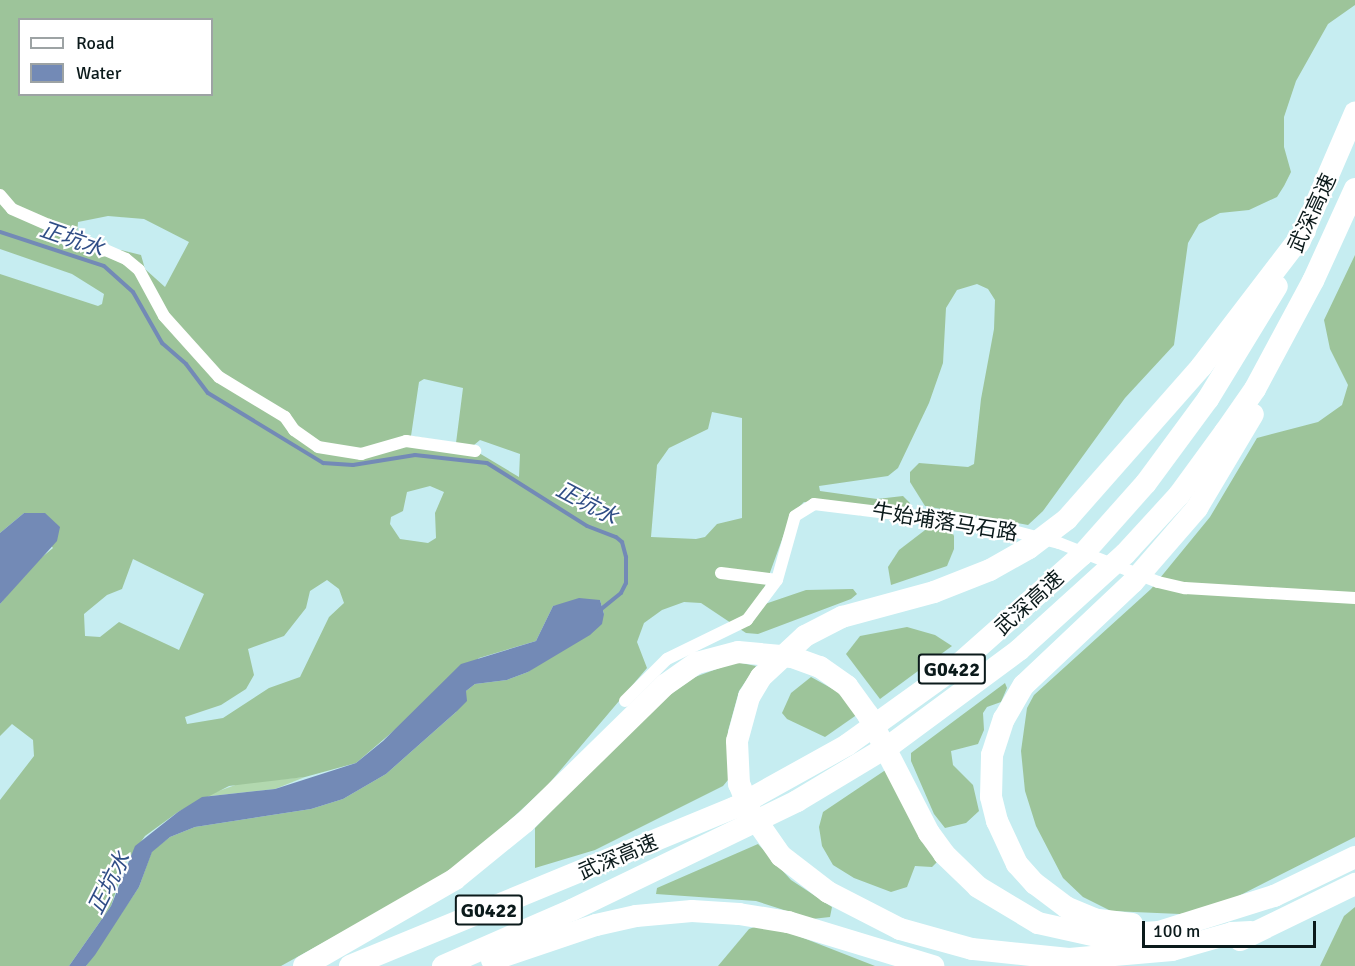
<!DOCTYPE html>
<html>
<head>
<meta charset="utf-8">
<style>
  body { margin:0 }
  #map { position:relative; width:1355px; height:966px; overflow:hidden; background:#c6edf1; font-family:Signika,"Noto Sans SC",sans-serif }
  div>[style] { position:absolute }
  .green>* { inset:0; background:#b2d8af }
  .forest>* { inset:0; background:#9dc49a }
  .water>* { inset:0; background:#738ab6 }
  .stream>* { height:4px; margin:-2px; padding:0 2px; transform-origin:2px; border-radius:2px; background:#738ab6 }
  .minor>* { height:12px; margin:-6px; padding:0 6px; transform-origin:6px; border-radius:6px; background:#fff }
  .motorway>* { height:22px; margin:-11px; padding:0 11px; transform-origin:11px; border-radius:11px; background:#fff }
  span { translate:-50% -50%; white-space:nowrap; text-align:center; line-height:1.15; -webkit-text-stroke:4.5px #fff; paint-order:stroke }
  .shield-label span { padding:2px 4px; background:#fff; border:2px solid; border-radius:4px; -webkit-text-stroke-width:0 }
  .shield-label { font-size:20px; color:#0b1a1b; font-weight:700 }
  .street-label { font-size:21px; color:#0b1a1b }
  .water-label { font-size:22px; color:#2f4d86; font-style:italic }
  .legend { position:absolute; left:18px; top:18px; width:195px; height:78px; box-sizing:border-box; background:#fff; border:2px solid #9da3a4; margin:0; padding:8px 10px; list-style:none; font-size:18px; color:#0b1a1b }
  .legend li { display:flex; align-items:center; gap:12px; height:30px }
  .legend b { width:30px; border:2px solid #9da3a4 }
  .scale { position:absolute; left:1142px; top:921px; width:174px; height:27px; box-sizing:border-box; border:3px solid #0b1a1b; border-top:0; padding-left:8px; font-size:18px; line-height:21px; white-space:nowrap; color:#0b1a1b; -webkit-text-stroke:4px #fff; paint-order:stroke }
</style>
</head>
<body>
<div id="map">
  <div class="green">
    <div style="clip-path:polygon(305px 777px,275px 789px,202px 797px,241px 783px)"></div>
  </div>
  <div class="forest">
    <div style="clip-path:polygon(evenodd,0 0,1355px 0,1355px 5px,1328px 24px,1296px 81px,1284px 117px,1284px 147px,1291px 172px,1284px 186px,1277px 197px,1249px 210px,1220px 213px,1199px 224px,1188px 243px,1174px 345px,1125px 398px,1043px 511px,1028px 525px,925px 506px,910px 482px,910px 472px,919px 463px,968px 467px,974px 464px,981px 399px,994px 329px,995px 300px,988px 289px,977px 284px,957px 290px,946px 308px,943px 363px,929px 403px,898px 468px,888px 476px,819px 486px,820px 491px,877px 499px,903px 496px,910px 503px,908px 509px,863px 516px,804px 502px,791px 515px,761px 597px,765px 604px,806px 590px,853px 589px,857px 594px,851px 599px,758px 634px,746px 633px,701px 603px,684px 602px,662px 610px,644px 623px,637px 642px,647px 668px,547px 786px,458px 868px,281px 966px,86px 966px,139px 887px,152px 851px,170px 837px,195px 827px,311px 809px,343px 799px,386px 774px,456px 712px,466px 691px,475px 684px,507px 680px,528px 672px,604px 614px,600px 600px,553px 606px,536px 641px,479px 658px,356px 763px,305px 777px,229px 786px,178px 812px,145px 836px,125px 864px,111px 906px,69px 966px,0 966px,0 800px,34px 756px,33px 740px,12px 724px,0 736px,0 604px,30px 567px,53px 548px,24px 513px,0 533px,0 274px,98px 306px,102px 304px,104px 294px,72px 274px,0 249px,0 0,20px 20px,212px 20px,212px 94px,20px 94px,20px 20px,0 0,108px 216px,144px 219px,189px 242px,165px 287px,145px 269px,141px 255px,121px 250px,111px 255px,77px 236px,78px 222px,108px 216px,0 0,424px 379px,463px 388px,456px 443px,411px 436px,419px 382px,424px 379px,0 0,712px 412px,742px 418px,742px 518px,717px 524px,705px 537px,696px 539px,651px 537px,657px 465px,669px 448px,708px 429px,712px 412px,0 0,480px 440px,520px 454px,519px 477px,479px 453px,474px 445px,480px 440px,0 0,430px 486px,444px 492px,435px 513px,436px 538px,428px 543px,400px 539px,390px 524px,391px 517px,403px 511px,407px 492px,430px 486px,0 0,133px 559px,204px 594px,179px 650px,119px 622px,100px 637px,85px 636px,84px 614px,107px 595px,122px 589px,133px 559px,0 0,327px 580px,339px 589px,344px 603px,329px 617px,300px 677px,269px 688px,223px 718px,187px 724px,185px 717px,221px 705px,246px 689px,254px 675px,248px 649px,284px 636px,306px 608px,310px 591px,327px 580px)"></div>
    <div style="clip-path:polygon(1355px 255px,1355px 837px,1215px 908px,1180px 914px,1111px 911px,1083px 897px,1063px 878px,1036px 826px,1025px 791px,1021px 751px,1027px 708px,1034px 695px,1151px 589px,1210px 517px,1257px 438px,1318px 422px,1342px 405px,1348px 385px,1330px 349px,1324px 320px)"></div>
    <div style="clip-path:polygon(941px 526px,950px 528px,954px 536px,954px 549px,947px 566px,891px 585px,888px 567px,899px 550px,929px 527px)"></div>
    <div style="clip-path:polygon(907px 627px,935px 635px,952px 646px,880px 699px,846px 654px,860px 636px)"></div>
    <div style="clip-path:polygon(736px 662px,756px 666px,739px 691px,728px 731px,728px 780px,723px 786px,595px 850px,535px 868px,535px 828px,622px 738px,661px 701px,695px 677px)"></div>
    <div style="clip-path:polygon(811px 677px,840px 693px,858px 714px,825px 737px,787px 719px,782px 713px,791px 693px)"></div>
    <div style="clip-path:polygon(1005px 683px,1007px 688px,1001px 702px,987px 707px,983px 713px,984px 730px,978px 744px,951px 751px,953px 765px,973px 785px,979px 811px,966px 823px,945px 828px,934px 814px,911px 761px,911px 753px)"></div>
    <div style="clip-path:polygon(887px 769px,937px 862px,932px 867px,915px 866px,907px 887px,891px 892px,854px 878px,833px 865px,822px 846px,819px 827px,823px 812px)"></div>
    <div style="clip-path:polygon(758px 844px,791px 880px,832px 907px,830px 917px,812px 919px,756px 901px,656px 894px,657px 888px)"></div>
    <div style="clip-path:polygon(1355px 907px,1355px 966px,1320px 966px,1344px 916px)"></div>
    <div style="clip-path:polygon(765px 923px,875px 966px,718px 966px,749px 929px)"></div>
  </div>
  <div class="water">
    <div style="clip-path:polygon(24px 513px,45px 513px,60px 527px,57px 541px,0 604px,0 533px)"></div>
    <div style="clip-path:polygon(579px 598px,600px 600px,604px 614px,602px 624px,590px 635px,528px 672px,507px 680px,475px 684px,466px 691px,467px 701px,456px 712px,386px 774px,343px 799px,311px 809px,195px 827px,170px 837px,152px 852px,139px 887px,95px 955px,86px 966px,69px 966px,111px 906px,135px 846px,178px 812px,202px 797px,275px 789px,356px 763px,383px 741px,461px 664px,536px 641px,553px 606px)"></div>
  </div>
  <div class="stream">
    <div style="left:0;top:232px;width:109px;rotate:18.1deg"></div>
    <div style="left:104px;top:266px;width:39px;rotate:42deg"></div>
    <div style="left:133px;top:292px;width:59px;rotate:60.4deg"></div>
    <div style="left:162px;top:343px;width:32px;rotate:41deg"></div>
    <div style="left:186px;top:364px;width:36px;rotate:53deg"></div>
    <div style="left:208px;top:393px;width:135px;rotate:31.3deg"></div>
    <div style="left:323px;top:463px;width:30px;rotate:4deg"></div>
    <div style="left:353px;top:465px;width:63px;rotate:-9.2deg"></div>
    <div style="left:415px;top:455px;width:72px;rotate:6.3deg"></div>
    <div style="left:487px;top:463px;width:118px;rotate:32.2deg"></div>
    <div style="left:587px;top:526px;width:31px;rotate:21deg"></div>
    <div style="left:616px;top:537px;width:8px;rotate:40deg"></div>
    <div style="left:622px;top:542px;width:16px;rotate:75deg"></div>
    <div style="left:626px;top:557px;width:26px;rotate:90deg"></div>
    <div style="left:626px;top:583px;width:11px;rotate:117deg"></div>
    <div style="left:621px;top:593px;width:28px;rotate:141deg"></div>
  </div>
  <div class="minor">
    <div style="left:0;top:195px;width:18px;rotate:49deg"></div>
    <div style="left:12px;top:209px;width:124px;rotate:23.7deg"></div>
    <div style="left:126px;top:259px;width:17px;rotate:40deg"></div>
    <div style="left:139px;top:270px;width:52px;rotate:61.5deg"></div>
    <div style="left:164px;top:316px;width:82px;rotate:48deg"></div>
    <div style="left:219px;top:377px;width:77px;rotate:31.2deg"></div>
    <div style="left:285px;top:417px;width:16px;rotate:55deg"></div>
    <div style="left:294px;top:430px;width:29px;rotate:35deg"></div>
    <div style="left:318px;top:447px;width:44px;rotate:9.2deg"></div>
    <div style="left:361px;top:454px;width:47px;rotate:-16.1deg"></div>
    <div style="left:406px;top:441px;width:70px;rotate:8.2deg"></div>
    <div style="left:721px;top:573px;width:56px;rotate:7.1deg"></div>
    <div style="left:625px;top:701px;width:59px;rotate:-45deg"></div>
    <div style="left:667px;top:659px;width:89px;rotate:-26deg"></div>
    <div style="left:747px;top:620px;width:50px;rotate:-53.1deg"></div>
    <div style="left:777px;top:580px;width:66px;rotate:-74.3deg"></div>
    <div style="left:795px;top:516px;width:22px;rotate:-32deg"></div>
    <div style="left:814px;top:504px;width:181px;rotate:7deg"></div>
    <div style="left:994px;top:526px;width:67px;rotate:14.7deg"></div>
    <div style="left:1059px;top:543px;width:106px;rotate:21.5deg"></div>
    <div style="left:1158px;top:582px;width:28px;rotate:13deg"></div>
    <div style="left:1185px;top:588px;width:170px;rotate:3.4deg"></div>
  </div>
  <div class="motorway">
    <div style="left:1299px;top:243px;width:142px;rotate:-66.7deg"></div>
    <div style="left:1132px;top:924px;width:38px;rotate:-173deg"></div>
    <div style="left:1094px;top:919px;width:30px;rotate:-157deg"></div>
    <div style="left:1066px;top:907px;width:39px;rotate:-143deg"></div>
    <div style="left:1035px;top:884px;width:27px;rotate:-132deg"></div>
    <div style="left:1017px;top:864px;width:47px;rotate:-114.9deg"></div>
    <div style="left:997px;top:821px;width:25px;rotate:-104deg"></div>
    <div style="left:991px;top:797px;width:42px;rotate:-88.6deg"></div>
    <div style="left:992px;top:755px;width:38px;rotate:-72deg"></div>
    <div style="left:1004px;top:719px;width:39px;rotate:-60deg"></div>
    <div style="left:1024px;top:685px;width:150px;rotate:-43.4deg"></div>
    <div style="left:1133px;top:582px;width:98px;rotate:-49.1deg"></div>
    <div style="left:1197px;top:508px;width:109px;rotate:-59.2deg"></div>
    <div style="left:1251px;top:932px;width:19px;rotate:177deg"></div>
    <div style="left:1232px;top:933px;width:62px;rotate:164.2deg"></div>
    <div style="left:1172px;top:950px;width:103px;rotate:175deg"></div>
    <div style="left:1069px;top:959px;width:98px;rotate:-174.1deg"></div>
    <div style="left:972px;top:949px;width:75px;rotate:-164.5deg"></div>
    <div style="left:900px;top:929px;width:81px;rotate:-152.8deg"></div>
    <div style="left:828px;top:892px;width:59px;rotate:-142.5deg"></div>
    <div style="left:781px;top:856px;width:52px;rotate:-124.9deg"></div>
    <div style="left:751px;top:813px;width:31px;rotate:-112deg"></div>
    <div style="left:739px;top:784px;width:43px;rotate:-92.7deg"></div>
    <div style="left:737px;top:741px;width:46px;rotate:-74.7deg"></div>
    <div style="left:749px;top:697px;width:23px;rotate:-59deg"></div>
    <div style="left:761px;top:677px;width:60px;rotate:-43deg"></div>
    <div style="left:805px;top:636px;width:42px;rotate:-27.2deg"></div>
    <div style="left:842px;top:617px;width:95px;rotate:-15.2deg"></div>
    <div style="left:934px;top:592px;width:60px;rotate:-21.4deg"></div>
    <div style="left:990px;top:570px;width:45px;rotate:-29.4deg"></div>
    <div style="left:1029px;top:548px;width:48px;rotate:-37.3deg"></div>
    <div style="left:1067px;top:519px;width:203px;rotate:-48.6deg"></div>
    <div style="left:1201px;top:367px;width:171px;rotate:-52.6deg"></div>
    <div style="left:1240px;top:940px;width:128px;rotate:-26deg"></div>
    <div style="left:492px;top:960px;width:110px;rotate:-18.6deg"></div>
    <div style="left:596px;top:925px;width:41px;rotate:-12.7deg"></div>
    <div style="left:636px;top:916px;width:56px;rotate:-5.1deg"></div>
    <div style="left:692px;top:911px;width:47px;rotate:3.7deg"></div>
    <div style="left:739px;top:914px;width:50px;rotate:9.3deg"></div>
    <div style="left:788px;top:922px;width:152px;rotate:16.9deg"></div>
    <div style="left:304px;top:966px;width:174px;rotate:-29.9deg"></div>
    <div style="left:455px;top:879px;width:90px;rotate:-39.2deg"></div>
    <div style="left:525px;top:822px;width:196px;rotate:-44.4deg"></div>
    <div style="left:665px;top:685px;width:39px;rotate:-35deg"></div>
    <div style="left:697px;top:663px;width:42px;rotate:-15deg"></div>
    <div style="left:738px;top:652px;width:54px;rotate:5.3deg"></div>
    <div style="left:792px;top:657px;width:30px;rotate:20deg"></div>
    <div style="left:820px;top:667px;width:33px;rotate:35deg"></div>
    <div style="left:847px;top:686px;width:36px;rotate:54deg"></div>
    <div style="left:868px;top:715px;width:133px;rotate:62.7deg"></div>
    <div style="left:929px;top:833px;width:26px;rotate:54deg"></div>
    <div style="left:944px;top:854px;width:47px;rotate:44.1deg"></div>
    <div style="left:978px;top:887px;width:70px;rotate:31deg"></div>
    <div style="left:1038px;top:923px;width:60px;rotate:12.4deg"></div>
    <div style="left:1097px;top:936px;width:62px;rotate:-3.7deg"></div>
    <div style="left:1159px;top:932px;width:121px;rotate:-17.4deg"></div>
    <div style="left:1274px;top:896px;width:90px;rotate:-25.7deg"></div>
    <div style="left:350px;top:966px;width:415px;rotate:-22.4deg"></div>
    <div style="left:734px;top:808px;width:129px;rotate:-29.1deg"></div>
    <div style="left:847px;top:745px;width:135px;rotate:-35.7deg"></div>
    <div style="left:957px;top:666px;width:167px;rotate:-41.6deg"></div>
    <div style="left:1082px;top:555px;width:96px;rotate:-48.4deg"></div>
    <div style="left:1146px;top:483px;width:104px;rotate:-53.6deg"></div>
    <div style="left:1208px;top:399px;width:132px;rotate:-58.6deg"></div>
    <div style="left:443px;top:966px;width:141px;rotate:-23.5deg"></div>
    <div style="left:572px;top:910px;width:250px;rotate:-25.8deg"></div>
    <div style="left:797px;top:801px;width:111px;rotate:-31deg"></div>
    <div style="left:892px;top:744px;width:158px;rotate:-36.5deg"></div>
    <div style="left:1019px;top:650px;width:143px;rotate:-42.2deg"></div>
    <div style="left:1125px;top:554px;width:80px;rotate:-47.5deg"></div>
    <div style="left:1179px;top:495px;width:78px;rotate:-53.9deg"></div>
    <div style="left:1225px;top:432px;width:52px;rotate:-55.1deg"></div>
    <div style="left:1255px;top:389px;width:123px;rotate:-61.8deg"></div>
    <div style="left:1313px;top:281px;width:101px;rotate:-65.5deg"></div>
  </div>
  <div class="shield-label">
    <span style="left:952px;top:669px">G0422</span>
    <span style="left:489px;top:910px">G0422</span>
  </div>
  <div class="street-label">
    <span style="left:1312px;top:213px;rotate:-65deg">武深高速</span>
    <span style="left:945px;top:522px;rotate:9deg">牛始埔落马石路</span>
    <span style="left:1029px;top:603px;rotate:-42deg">武深高速</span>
    <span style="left:618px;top:857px;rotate:-23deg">武深高速</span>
  </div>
  <div class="water-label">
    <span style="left:72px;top:239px;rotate:19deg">正坑水</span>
    <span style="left:587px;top:503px;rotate:28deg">正坑水</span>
    <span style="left:109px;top:883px;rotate:-63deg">正坑水</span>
  </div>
  <ul class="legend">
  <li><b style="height:8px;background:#fff"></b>Road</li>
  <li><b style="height:16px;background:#738ab6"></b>Water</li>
  </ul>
  <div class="scale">100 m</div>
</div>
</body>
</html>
